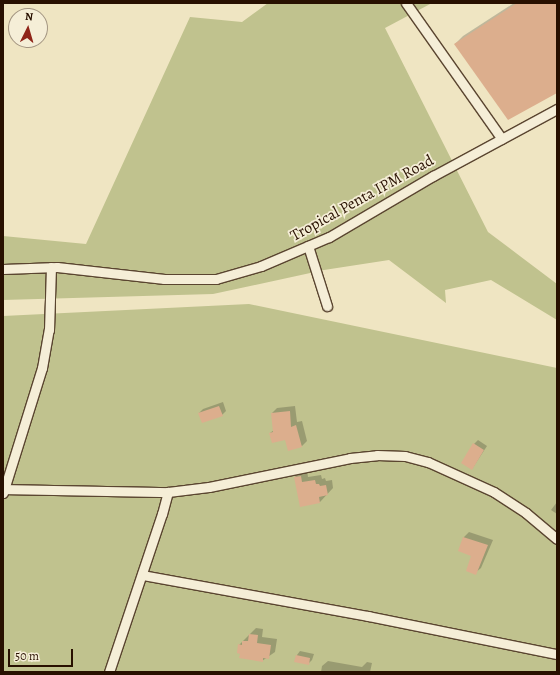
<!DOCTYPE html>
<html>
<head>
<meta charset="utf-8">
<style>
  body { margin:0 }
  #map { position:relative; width:560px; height:675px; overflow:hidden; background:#efe5c2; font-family:Alegreya,serif }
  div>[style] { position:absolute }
  .green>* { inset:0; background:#c0c28e }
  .shadow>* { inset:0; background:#0003 }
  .building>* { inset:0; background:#dcae8d }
  .roads { filter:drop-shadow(1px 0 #5a4530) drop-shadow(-1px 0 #5a4530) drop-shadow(0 1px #5a4530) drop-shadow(0 -1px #5a4530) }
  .minor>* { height:9px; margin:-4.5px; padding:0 4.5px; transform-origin:4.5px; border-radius:4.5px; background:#f5eed7 }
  span { translate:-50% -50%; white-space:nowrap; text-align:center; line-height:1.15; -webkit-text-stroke:3.5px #f5eed7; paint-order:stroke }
  .street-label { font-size:16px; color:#281000 }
  .frame { position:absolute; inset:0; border:4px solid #281000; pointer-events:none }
  .north { position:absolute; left:8px; top:8px; width:40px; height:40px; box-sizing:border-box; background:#f5eed7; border:1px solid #a39581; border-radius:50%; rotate:5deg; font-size:11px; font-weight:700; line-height:16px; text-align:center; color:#281000 }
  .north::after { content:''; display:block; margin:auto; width:14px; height:18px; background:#8f2418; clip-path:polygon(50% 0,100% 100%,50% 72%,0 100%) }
  .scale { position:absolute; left:8px; top:649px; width:65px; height:18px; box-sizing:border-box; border:2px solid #281000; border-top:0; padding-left:5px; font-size:12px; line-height:14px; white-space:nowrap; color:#281000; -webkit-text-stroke:3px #f5eed7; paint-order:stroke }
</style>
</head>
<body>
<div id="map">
  <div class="green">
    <div style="clip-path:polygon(268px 3px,432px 3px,385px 28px,488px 232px,557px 284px,557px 320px,491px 280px,445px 290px,446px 303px,389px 260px,324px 270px,213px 294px,3px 300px,3px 236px,86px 244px,190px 17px,242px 22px)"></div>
    <div style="clip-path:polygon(249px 304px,557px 368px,557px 672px,3px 672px,3px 316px)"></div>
  </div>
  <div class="shadow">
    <div style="clip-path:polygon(514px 3px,557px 3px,557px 92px,455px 44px,463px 36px)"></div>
    <div style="clip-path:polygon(223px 402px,226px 411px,222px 415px,199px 413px,203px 409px)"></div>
    <div style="clip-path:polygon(295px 406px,297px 422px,302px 421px,307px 441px,302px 446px,270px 433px,274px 430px,272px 413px,277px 408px)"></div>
    <div style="clip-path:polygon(478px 440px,487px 446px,472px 469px,474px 444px)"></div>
    <div style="clip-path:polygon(307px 470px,308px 477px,321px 475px,322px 479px,325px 478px,326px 481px,332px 480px,333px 488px,320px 502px,301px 506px,295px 477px,301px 471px)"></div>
    <div style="clip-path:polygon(557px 502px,557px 514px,551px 510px)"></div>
    <div style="clip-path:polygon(469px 532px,493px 540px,481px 568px,475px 573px,473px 555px,459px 550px,464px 537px)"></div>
    <div style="clip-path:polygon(256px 628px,263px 629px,262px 637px,277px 639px,275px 652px,262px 661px,241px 653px,239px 645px)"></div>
    <div style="clip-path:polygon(300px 651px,314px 654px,312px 660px,308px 664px,295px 661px,297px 655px)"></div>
    <div style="clip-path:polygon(328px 661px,362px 667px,367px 662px,372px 663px,370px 672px,321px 672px,322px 666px)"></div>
  </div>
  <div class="building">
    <div style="clip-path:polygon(517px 3px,555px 3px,557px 6px,557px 93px,508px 120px,454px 44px)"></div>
    <div style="clip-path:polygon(219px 406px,223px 416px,202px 423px,198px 413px)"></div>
    <div style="clip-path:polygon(290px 411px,291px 427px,296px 425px,302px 447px,288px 451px,285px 440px,272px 443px,269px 433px,273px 432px,271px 413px)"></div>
    <div style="clip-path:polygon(473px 443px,484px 450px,472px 470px,461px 463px)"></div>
    <div style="clip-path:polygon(301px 476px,302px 482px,315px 480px,316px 484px,319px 484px,320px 486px,326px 485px,328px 495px,319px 497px,320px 503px,300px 507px,294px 477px)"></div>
    <div style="clip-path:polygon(463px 537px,488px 545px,476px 575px,466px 571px,471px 556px,458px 551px)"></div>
    <div style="clip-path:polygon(249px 634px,258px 635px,257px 643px,271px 645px,269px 659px,263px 658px,263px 662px,239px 658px,240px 654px,237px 653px,238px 644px,242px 645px,242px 641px,248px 641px)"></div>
    <div style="clip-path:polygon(296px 655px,310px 658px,309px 665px,294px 662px)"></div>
  </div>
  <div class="roads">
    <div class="minor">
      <div style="left:406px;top:3px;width:166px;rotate:54.8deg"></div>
      <div style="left:308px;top:246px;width:63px;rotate:72.4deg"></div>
      <div style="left:3px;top:269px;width:54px;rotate:-2.1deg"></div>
      <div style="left:57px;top:267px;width:108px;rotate:6.4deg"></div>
      <div style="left:164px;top:279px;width:52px"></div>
      <div style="left:216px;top:279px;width:47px;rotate:-16.1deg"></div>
      <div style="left:261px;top:266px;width:74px;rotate:-23.1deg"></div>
      <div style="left:329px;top:237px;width:121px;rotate:-30.4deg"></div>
      <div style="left:433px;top:176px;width:141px;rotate:-28.4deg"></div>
      <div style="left:5px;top:489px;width:163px;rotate:1.1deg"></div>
      <div style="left:3px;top:493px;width:131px;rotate:-72.7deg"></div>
      <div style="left:42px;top:368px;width:39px;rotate:-80deg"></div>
      <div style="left:49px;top:330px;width:63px;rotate:-88.2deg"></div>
      <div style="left:142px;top:575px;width:230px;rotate:10.3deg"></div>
      <div style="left:368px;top:616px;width:193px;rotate:11.4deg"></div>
      <div style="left:109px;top:672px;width:167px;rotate:-71.5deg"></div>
      <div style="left:162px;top:514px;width:23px;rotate:-75deg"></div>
      <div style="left:168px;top:492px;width:41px;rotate:-7deg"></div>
      <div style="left:209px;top:487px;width:144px;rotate:-11.6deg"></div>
      <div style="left:350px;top:458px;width:27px;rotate:-6deg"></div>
      <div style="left:377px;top:455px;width:28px;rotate:2deg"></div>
      <div style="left:405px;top:456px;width:24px;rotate:15deg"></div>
      <div style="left:428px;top:462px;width:72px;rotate:24.4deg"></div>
      <div style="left:494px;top:492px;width:38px;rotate:33deg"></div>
      <div style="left:526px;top:513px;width:40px;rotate:40deg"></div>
    </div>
  </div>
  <div class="street-label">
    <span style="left:362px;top:198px;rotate:-29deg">Tropical Penta IPM Road</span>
  </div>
  <div class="frame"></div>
  <div class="north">N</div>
  <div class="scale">50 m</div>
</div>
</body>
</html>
